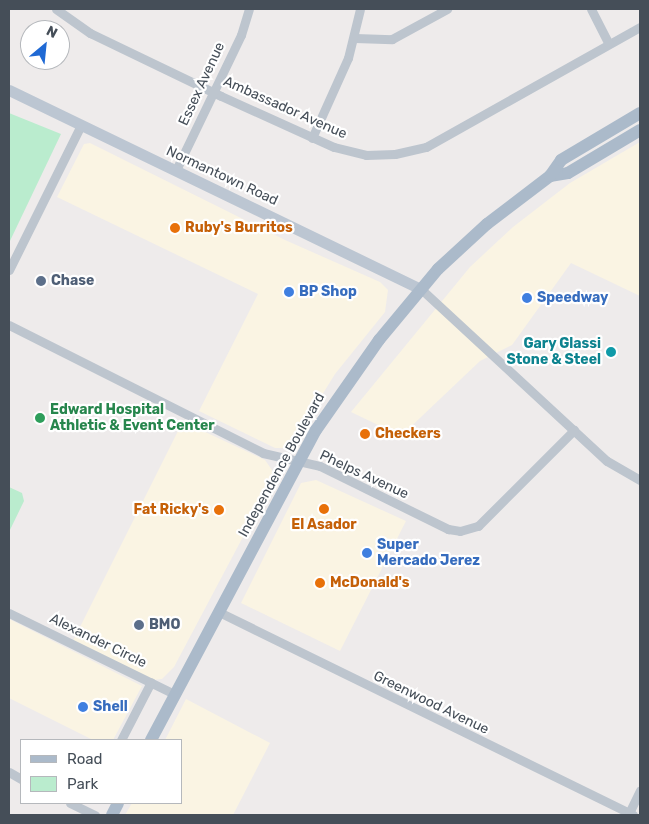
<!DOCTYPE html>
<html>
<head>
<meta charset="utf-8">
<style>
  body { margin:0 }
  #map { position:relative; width:649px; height:824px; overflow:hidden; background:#eeebeb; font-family:Rubik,sans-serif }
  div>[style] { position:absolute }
  .commercial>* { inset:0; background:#faf4e3 }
  .green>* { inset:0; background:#baecce }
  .minor>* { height:9px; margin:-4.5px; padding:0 4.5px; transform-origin:4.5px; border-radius:4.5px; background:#bdc5ce }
  .secondary>* { height:11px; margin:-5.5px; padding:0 5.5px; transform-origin:5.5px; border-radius:5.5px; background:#bcc6d2 }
  .primary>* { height:12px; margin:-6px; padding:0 6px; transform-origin:6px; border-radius:6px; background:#abbaca }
  .dots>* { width:14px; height:14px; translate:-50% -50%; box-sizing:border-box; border:2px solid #fff; border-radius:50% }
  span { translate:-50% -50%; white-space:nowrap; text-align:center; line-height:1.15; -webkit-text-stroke:4.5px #fff; paint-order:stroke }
  .street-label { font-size:14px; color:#454e58 }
  .food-label { font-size:14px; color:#c56008; font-weight:700 }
  .left { translate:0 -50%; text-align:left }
  .right { translate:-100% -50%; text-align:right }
  .service-label { font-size:14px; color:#4e5e75; font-weight:700 }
  .shop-label { font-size:14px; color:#366cbe; font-weight:700 }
  .culture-label { font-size:14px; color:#0d838f; font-weight:700 }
  .leisure-label { font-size:14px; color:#27864d; font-weight:700 }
  .frame { position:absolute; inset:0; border:10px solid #454e58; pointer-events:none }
  .legend { position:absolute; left:20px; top:739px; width:162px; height:65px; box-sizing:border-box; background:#fff; border:1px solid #b5b8bc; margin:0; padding:6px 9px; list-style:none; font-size:15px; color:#454e58 }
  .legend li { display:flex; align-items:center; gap:10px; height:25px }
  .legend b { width:25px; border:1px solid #b5b8bc }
  .north { position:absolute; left:20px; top:20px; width:50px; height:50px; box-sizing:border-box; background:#fff; border:1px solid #b5b8bc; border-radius:50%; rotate:28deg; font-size:14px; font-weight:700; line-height:20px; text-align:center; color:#454e58 }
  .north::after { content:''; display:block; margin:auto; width:18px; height:22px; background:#1f69d4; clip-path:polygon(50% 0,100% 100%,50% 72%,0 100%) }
</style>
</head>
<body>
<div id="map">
  <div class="commercial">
    <div style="clip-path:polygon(640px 142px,640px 296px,571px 263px,512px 345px,480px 361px,401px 436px,351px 412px,470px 267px,513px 227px,570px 183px)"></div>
    <div style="clip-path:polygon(90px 143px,285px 240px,380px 282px,388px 290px,385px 312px,335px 374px,293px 442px,284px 448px,275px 448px,199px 411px,258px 294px,57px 197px,84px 144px)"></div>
    <div style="clip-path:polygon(186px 423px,265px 460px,272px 470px,272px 482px,174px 667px,162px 679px,153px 680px,73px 641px,180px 427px)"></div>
    <div style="clip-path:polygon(316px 480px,406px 521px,340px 651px,241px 603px,301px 483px)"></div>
    <div style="clip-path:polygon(9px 619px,142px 686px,113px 740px,93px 740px,9px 698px)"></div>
    <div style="clip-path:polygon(186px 699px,270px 743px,233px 815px,125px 815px,132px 803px,181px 803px,181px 740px,165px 740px)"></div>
  </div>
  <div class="green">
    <div style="clip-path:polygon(9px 113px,61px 134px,9px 243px)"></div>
    <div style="clip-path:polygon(9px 487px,22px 493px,24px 501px,9px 532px)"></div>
  </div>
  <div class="minor">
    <div style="left:56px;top:9px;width:42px;rotate:35.2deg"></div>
    <div style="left:90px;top:33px;width:145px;rotate:25.7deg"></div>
    <div style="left:221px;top:96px;width:124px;rotate:24.3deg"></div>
    <div style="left:334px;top:147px;width:33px;rotate:14deg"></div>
    <div style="left:366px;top:155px;width:29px;rotate:-2deg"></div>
    <div style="left:395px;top:154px;width:32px;rotate:-13deg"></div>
    <div style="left:426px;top:147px;width:245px;rotate:-29.3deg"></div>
    <div style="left:591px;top:9px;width:38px;rotate:63deg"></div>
    <div style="left:355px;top:38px;width:37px;rotate:2deg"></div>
    <div style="left:392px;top:39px;width:63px;rotate:-28.6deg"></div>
    <div style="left:312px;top:138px;width:88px;rotate:-65.8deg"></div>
    <div style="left:348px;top:58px;width:50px;rotate:-76.2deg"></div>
    <div style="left:176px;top:170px;width:150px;rotate:-64.3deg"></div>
    <div style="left:241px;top:35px;width:27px;rotate:-73deg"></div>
    <div style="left:9px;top:270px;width:162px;rotate:-63.6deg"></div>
    <div style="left:421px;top:289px;width:253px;rotate:42.8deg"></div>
    <div style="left:607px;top:461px;width:38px;rotate:30deg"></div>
    <div style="left:9px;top:325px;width:284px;rotate:26.7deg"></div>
    <div style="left:263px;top:453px;width:58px;rotate:12.8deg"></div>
    <div style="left:320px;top:466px;width:143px;rotate:26.2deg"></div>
    <div style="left:448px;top:529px;width:12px;rotate:9deg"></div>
    <div style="left:460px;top:531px;width:19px;rotate:-16deg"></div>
    <div style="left:478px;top:526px;width:136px;rotate:-45deg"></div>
    <div style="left:219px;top:612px;width:461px;rotate:26.1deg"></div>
    <div style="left:9px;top:613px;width:184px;rotate:26.1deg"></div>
    <div style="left:121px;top:740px;width:65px;rotate:-62.7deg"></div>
    <div style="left:9px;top:772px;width:14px;rotate:30deg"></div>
    <div style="left:70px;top:803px;width:28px;rotate:26deg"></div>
    <div style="left:629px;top:813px;width:25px;rotate:-64deg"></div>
  </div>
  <div class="secondary">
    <div style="left:9px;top:90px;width:458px;rotate:25.8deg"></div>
  </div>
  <div class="primary">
    <div style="left:550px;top:176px;width:18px;rotate:-9deg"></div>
    <div style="left:568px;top:173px;width:84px;rotate:-30.8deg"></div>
    <div style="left:151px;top:740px;width:351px;rotate:-62deg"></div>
    <div style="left:316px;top:430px;width:110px;rotate:-55deg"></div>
    <div style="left:379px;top:340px;width:92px;rotate:-50.3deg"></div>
    <div style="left:438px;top:269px;width:67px;rotate:-42.6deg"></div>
    <div style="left:487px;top:224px;width:79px;rotate:-37.3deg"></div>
    <div style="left:550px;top:176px;width:19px;rotate:-55deg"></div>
    <div style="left:561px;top:160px;width:92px;rotate:-30.7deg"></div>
    <div style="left:112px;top:815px;width:13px;rotate:-63deg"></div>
  </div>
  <div class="dots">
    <div style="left:175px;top:228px;background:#e8710a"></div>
    <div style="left:41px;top:281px;background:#5c6f8a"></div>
    <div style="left:289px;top:292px;background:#3f7fe0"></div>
    <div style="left:527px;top:298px;background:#3f7fe0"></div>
    <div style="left:611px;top:352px;background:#0f9aa8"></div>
    <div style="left:40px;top:418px;background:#2e9e5b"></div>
    <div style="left:365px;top:434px;background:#e8710a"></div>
    <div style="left:324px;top:509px;background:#e8710a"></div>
    <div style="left:219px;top:510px;background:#e8710a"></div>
    <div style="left:367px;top:553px;background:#3f7fe0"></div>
    <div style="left:320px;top:583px;background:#e8710a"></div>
    <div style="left:139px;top:625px;background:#5c6f8a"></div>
    <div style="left:83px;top:707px;background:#3f7fe0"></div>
  </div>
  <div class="street-label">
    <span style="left:202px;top:84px;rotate:-65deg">Essex Avenue</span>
    <span style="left:285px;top:108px;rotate:24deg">Ambassador Avenue</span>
    <span style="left:222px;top:176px;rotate:25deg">Normantown Road</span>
    <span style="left:282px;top:465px;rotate:-61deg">Independence Boulevard</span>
    <span style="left:364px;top:475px;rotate:25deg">Phelps Avenue</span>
    <span style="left:98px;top:641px;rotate:26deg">Alexander Circle</span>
    <span style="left:431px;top:703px;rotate:26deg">Greenwood Avenue</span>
  </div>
  <div class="food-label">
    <span class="left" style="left:185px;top:228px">Ruby's Burritos</span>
    <span class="left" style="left:375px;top:434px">Checkers</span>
    <span class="right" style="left:209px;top:510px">Fat Ricky's</span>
    <span style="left:324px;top:525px">El Asador</span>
    <span class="left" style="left:330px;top:583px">McDonald's</span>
  </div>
  <div class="service-label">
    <span class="left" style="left:51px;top:281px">Chase</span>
    <span class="left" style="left:149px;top:625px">BMO</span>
  </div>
  <div class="shop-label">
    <span class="left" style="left:299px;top:292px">BP Shop</span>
    <span class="left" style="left:537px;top:298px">Speedway</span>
    <span class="left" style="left:377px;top:553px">Super<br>Mercado Jerez</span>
    <span class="left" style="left:93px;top:707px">Shell</span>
  </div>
  <div class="culture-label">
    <span class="right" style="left:601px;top:352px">Gary Glassi<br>Stone &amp; Steel</span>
  </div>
  <div class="leisure-label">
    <span class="left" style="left:50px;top:418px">Edward Hospital<br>Athletic &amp; Event Center</span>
  </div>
  <div class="frame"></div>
  <ul class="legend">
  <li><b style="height:6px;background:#abbaca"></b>Road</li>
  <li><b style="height:14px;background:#baecce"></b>Park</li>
  </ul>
  <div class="north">N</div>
</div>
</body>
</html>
